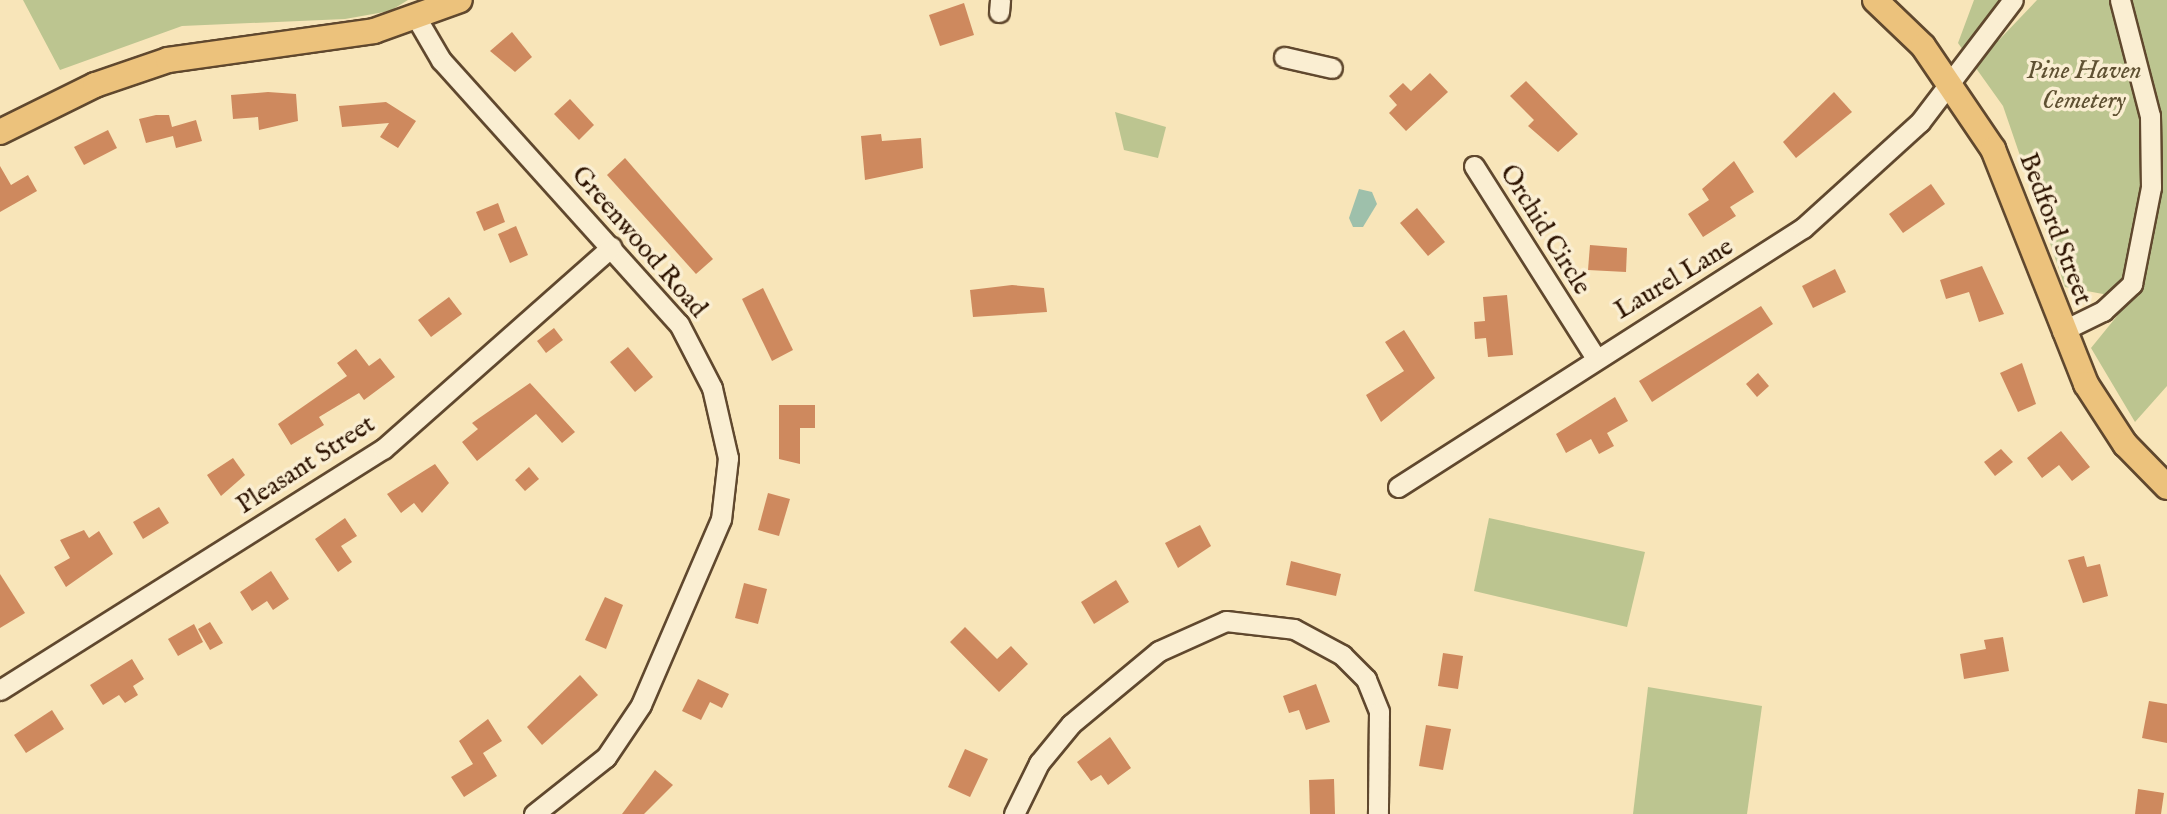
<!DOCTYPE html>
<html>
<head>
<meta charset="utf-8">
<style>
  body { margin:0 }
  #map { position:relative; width:2167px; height:814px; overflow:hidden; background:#f8e5b9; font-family:"IM FELL English",serif }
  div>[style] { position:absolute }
  .green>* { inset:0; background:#bcc590 }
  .water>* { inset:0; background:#9ec0ab }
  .building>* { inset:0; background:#ce895e }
  .roads { filter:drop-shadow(2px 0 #60482e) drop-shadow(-2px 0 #60482e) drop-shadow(0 2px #60482e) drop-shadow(0 -2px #60482e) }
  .minor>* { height:19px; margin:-9.5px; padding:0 9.5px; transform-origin:9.5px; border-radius:9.5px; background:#faeed2 }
  .major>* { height:24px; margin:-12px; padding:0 12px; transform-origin:12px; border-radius:12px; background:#ecc27c }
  span { translate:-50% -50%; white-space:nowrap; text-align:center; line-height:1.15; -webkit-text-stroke:7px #faeed2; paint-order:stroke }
  .park-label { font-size:26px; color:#5f5132; font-style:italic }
  .street-label { font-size:26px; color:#2d1300 }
</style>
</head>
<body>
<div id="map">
  <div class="green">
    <div style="clip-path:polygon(23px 0,408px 0,390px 11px,345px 19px,182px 26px,60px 70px)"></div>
    <div style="clip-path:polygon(1974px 0,2013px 0,1998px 41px,2037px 0,2167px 0,2167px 386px,2135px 422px,2091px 348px,2117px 316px,2103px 294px,2065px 287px,2003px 106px,1958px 43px)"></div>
    <div style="clip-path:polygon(1115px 112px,1166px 127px,1158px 158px,1124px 150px)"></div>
    <div style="clip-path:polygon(1489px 518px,1645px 552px,1627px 627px,1474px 591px)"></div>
    <div style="clip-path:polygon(1648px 687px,1762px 706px,1747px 814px,1633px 814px)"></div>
  </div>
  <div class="water">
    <div style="clip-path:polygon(1359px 189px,1372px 192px,1377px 204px,1363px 227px,1353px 227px,1349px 218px)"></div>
  </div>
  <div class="building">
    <div style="clip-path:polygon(964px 3px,974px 35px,940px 46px,929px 15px)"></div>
    <div style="clip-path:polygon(512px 32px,532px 57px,515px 72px,490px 51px)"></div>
    <div style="clip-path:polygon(1430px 73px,1448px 92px,1406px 131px,1389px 113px,1397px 105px,1389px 96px,1403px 83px,1411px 91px)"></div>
    <div style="clip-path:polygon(1526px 81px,1578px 134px,1558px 152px,1528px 126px,1534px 120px,1510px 96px)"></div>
    <div style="clip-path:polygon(268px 92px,296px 94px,298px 121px,259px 130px,258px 117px,233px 119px,231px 95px)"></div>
    <div style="clip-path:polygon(1834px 92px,1852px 112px,1796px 158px,1783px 142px)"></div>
    <div style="clip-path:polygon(570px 99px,594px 125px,579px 140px,554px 114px)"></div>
    <div style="clip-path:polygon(386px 102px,416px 121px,398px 148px,380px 137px,389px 123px,342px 127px,339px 106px)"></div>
    <div style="clip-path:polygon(156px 115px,169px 115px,172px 127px,196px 120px,202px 141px,176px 148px,173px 136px,146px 143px,139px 119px)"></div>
    <div style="clip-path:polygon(108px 130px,117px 148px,84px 165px,74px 147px)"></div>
    <div style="clip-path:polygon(881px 134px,882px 141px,921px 138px,923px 168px,865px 180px,861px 136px)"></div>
    <div style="clip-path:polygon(625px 158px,713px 259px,696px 274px,607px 175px)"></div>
    <div style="clip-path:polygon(1734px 161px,1754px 192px,1730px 207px,1736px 216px,1703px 237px,1688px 214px,1709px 200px,1702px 189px)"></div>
    <div style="clip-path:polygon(0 166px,11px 185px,28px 175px,37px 191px,0 212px)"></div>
    <div style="clip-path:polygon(1931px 184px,1945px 204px,1903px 233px,1889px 214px)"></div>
    <div style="clip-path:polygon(498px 203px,505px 222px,484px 231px,476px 212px)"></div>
    <div style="clip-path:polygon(1417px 208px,1445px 242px,1428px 256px,1400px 223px)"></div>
    <div style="clip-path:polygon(516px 226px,528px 255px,510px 263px,498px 234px)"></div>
    <div style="clip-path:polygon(1590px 245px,1627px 248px,1626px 272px,1588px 270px)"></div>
    <div style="clip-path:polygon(1982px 266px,2004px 314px,1979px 322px,1969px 292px,1946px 299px,1940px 280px)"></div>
    <div style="clip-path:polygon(1835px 269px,1846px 292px,1813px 308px,1802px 286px)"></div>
    <div style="clip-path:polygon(1012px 285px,1044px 288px,1047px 312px,973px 317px,970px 290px)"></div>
    <div style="clip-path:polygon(763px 288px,793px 350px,772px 361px,742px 299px)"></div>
    <div style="clip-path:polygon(1507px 295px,1513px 355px,1488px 357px,1486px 338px,1475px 339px,1474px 322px,1485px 321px,1483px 297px)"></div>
    <div style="clip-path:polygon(449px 297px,462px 314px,431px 337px,418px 320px)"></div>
    <div style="clip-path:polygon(1761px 306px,1773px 324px,1652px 402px,1639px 381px)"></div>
    <div style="clip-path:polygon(554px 328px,563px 340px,546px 353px,537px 341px)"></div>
    <div style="clip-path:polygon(1404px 330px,1435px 378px,1381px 422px,1366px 395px,1404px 371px,1385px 342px)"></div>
    <div style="clip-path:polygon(628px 347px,653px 377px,635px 392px,610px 362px)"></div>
    <div style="clip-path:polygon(356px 349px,369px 366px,380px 358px,395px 377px,364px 400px,359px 393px,319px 417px,324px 425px,291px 445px,278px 424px,347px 376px,337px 363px)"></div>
    <div style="clip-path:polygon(2022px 363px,2036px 404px,2018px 412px,2000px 373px)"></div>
    <div style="clip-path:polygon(1758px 373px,1769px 386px,1757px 397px,1746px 384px)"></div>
    <div style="clip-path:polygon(530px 383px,575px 432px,562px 443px,536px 414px,477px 461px,462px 442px,478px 429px,472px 423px)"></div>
    <div style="clip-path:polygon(1615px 397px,1628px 421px,1607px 433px,1614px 446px,1599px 454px,1591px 439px,1566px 453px,1556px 434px)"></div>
    <div style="clip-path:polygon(779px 405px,815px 405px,815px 428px,800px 428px,800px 464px,779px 459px)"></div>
    <div style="clip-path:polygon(2061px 431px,2090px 467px,2072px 481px,2059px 465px,2042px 478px,2027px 458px)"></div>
    <div style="clip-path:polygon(2001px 449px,2013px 462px,1995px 476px,1984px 462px)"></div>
    <div style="clip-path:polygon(233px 458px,245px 475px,221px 496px,207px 475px)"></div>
    <div style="clip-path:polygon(435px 464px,449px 483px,422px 513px,414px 503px,401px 513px,387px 494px)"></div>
    <div style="clip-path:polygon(529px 467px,539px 479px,525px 491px,515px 480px)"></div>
    <div style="clip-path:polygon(768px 493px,790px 499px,779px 536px,758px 530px)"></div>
    <div style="clip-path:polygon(159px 507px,169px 523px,143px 539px,133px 522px)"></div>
    <div style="clip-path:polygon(345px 518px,357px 536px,341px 546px,352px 562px,338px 572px,315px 539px)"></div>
    <div style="clip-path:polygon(1200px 525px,1211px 546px,1178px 568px,1165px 543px)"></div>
    <div style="clip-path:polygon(84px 530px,89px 538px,99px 531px,113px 554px,66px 587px,54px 567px,70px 558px,60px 540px)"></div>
    <div style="clip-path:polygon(2084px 556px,2087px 567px,2100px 564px,2108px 596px,2083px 603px,2068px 560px)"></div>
    <div style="clip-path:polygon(1291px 561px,1341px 574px,1336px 596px,1286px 585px)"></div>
    <div style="clip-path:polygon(271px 571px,289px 599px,273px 610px,267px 601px,252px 611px,240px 592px)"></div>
    <div style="clip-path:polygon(0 574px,25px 613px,0 628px)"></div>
    <div style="clip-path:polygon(1116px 580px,1129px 602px,1094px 624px,1081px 602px)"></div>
    <div style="clip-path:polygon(744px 583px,767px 589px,758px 624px,735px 618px)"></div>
    <div style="clip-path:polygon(605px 597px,623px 605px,606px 649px,585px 640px)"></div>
    <div style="clip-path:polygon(210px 622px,223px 643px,210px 650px,198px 629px)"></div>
    <div style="clip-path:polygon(194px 624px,203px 642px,178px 656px,168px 639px)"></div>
    <div style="clip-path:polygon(965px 627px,997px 659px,1011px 646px,1028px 664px,999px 692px,950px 642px)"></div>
    <div style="clip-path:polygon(2003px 637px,2009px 671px,1964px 679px,1960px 654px,1986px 649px,1984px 640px)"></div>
    <div style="clip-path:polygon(1443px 653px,1463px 656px,1458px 689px,1438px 686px)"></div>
    <div style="clip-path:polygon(132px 659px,144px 679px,133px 686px,138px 695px,125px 703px,119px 695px,103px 705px,90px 685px)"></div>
    <div style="clip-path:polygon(580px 675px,598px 695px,542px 745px,527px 727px)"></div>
    <div style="clip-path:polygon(698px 679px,729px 694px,722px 708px,710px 702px,701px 720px,682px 711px)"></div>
    <div style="clip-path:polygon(1316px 684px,1330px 722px,1306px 730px,1299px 710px,1289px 713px,1283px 696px)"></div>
    <div style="clip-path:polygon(2149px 701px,2167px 704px,2167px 743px,2142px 738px)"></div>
    <div style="clip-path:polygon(52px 710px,64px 729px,26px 753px,14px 735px)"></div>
    <div style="clip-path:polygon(488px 719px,502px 741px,483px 753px,497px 776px,464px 797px,451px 777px,473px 764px,459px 741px)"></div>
    <div style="clip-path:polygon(1426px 725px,1451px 729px,1443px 770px,1419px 766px)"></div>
    <div style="clip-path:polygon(1110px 737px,1131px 768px,1108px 785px,1101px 775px,1091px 781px,1077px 762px)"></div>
    <div style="clip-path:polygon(965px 749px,988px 759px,970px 797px,948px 787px)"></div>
    <div style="clip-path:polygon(655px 770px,673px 785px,644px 814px,622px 814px)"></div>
    <div style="clip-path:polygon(1334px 779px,1335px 814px,1310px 814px,1309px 780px)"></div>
    <div style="clip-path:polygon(2138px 789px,2164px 793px,2161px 814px,2135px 814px)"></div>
  </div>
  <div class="roads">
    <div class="minor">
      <div style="left:999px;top:12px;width:12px;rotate:-85deg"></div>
      <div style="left:417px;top:19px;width:48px;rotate:59.7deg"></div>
      <div style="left:441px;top:60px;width:355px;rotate:48deg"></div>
      <div style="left:679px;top:324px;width:72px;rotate:62.7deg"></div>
      <div style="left:712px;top:388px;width:72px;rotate:77.1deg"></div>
      <div style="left:728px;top:458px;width:61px;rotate:96.5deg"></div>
      <div style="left:721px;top:519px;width:202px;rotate:113.3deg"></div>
      <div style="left:641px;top:705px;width:63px;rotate:123.9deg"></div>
      <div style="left:606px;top:757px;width:92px;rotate:141.6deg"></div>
      <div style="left:1284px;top:57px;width:49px;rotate:12.9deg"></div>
      <div style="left:1474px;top:166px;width:226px;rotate:57.6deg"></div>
      <div style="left:2062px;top:331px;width:46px;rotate:-26deg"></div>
      <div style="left:2103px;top:311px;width:40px;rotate:-43deg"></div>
      <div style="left:2132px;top:284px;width:99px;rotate:-78.9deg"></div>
      <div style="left:2151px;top:187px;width:71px;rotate:-90.8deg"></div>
      <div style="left:2150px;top:116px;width:120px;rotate:-104.5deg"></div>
      <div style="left:1398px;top:487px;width:481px;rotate:-32.6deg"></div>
      <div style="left:1803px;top:228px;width:158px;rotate:-42.2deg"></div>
      <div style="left:1920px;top:122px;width:153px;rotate:-52.7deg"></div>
      <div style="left:0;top:690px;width:453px;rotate:-32.2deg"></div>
      <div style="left:383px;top:449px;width:305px;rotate:-41.5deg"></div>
      <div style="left:1014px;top:814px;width:57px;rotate:-63.9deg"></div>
      <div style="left:1039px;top:763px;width:50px;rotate:-50.6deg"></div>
      <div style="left:1071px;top:724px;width:114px;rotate:-39.7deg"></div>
      <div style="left:1159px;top:651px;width:73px;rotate:-24.1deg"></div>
      <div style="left:1226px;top:621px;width:68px;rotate:6.7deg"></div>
      <div style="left:1294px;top:629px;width:55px;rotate:28.4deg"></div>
      <div style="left:1342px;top:655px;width:34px;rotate:45deg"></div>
      <div style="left:1366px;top:679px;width:35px;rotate:68deg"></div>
      <div style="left:1379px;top:712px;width:102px;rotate:90.6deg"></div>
    </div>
    <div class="major">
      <div style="left:1875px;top:0;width:66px;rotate:43.8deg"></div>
      <div style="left:1923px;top:46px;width:125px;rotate:55.8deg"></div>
      <div style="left:1993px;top:149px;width:253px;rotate:68.4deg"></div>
      <div style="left:2086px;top:384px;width:72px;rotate:57deg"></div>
      <div style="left:2125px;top:444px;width:60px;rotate:45.7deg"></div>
      <div style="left:0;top:132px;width:106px;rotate:-26.3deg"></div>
      <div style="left:95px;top:85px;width:77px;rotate:-18.9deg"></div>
      <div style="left:168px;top:60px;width:208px;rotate:-8deg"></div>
      <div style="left:374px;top:31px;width:91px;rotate:-19.8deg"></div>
    </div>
  </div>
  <div class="park-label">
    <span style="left:2084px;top:86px">Pine Haven<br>Cemetery</span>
  </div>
  <div class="street-label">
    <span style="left:2055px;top:229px;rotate:69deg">Bedford Street</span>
    <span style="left:1545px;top:230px;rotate:58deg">Orchid Circle</span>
    <span style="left:639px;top:242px;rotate:49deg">Greenwood Road</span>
    <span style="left:1674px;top:279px;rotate:-31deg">Laurel Lane</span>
    <span style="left:306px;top:465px;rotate:-33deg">Pleasant Street</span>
  </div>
</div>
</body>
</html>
